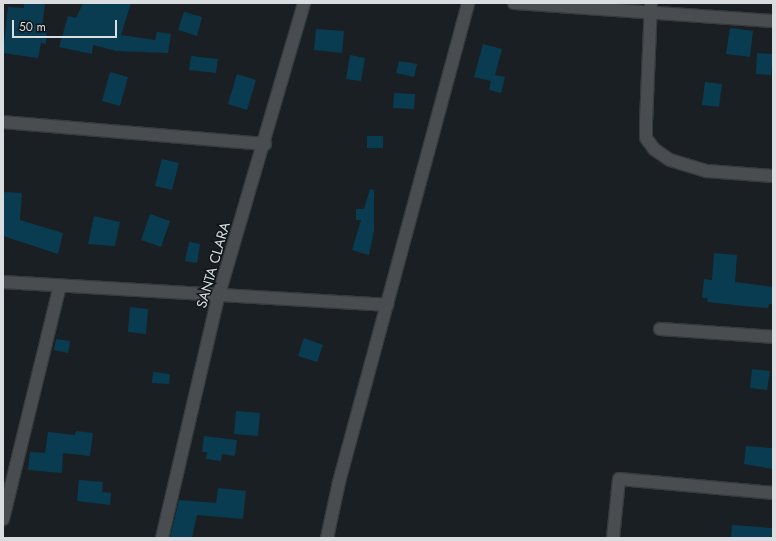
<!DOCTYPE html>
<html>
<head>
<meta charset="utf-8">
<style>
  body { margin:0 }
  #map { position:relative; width:776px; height:541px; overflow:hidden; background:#191f23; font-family:Jost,sans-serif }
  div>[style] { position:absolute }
  .building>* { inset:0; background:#0a3c51 }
  .roads { filter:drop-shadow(1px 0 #343a3d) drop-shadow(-1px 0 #343a3d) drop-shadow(0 1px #343a3d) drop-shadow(0 -1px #343a3d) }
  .minor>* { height:12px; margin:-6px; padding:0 6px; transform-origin:6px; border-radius:6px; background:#4a4d4f }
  span { translate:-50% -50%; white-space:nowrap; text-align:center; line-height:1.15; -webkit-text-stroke:3px #10161a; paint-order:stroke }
  .street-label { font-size:14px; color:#d9dddf }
  .frame { position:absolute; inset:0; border:4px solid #d9dddf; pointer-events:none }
  .scale { position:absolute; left:12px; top:20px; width:105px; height:18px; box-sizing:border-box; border:2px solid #d9dddf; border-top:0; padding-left:5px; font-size:12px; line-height:14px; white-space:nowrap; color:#d9dddf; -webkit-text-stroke:3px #10161a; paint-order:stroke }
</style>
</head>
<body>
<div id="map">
  <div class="building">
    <div style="clip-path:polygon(24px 3px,45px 3px,42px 29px,47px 30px,46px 44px,41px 43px,38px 58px,3px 53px,8px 7px,24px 8px)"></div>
    <div style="clip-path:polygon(83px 3px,131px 3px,121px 35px,155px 40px,157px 32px,171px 34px,168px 53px,116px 51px,93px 45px,92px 54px,59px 47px,68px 16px,76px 18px)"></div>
    <div style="clip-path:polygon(184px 12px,202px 17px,197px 36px,178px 30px)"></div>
    <div style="clip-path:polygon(730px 28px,753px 31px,750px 57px,726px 54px)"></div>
    <div style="clip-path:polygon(316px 29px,344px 31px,342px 53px,314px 50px)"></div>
    <div style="clip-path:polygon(483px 44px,502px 49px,495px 75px,505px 77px,501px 93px,489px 90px,491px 81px,474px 77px)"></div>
    <div style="clip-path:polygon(757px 53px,773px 54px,771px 75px,756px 74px)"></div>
    <div style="clip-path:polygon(350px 55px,365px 58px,361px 81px,346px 79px)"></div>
    <div style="clip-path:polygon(191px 56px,218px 59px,216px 73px,189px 70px)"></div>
    <div style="clip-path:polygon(399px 61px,417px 64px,414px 77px,396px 73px)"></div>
    <div style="clip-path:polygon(110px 72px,128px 77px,120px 106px,102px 101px)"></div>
    <div style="clip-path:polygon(237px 74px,256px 80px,247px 110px,228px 104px)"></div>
    <div style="clip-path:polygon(705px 82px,722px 84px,719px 107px,702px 105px)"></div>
    <div style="clip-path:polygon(394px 93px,415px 94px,414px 109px,393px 108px)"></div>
    <div style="clip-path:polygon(367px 136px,383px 136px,383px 148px,367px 148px)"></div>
    <div style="clip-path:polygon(162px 159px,179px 163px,172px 190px,155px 186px)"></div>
    <div style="clip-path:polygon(370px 189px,374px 190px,374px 231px,369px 255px,352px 250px,361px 220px,356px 220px,356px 209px,364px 209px)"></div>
    <div style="clip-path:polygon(3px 192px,22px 193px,20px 220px,63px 233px,58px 254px,3px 236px)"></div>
    <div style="clip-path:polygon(150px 214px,170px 221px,161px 247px,141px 240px)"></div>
    <div style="clip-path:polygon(94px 216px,120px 222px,115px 246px,88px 244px)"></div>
    <div style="clip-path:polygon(189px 242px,200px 244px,197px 263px,185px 261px)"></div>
    <div style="clip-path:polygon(714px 253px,737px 255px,735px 282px,773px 287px,773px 304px,769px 304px,768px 308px,744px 306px,707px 302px,708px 298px,702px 298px,704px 279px,712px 280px)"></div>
    <div style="clip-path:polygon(130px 307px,148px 309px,146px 334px,128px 332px)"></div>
    <div style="clip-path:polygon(304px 338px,323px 345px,317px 362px,298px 356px)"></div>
    <div style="clip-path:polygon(56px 339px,70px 341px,68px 353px,54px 350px)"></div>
    <div style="clip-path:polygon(752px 369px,770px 371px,767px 390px,750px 388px)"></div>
    <div style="clip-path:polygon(153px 372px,170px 374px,169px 384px,152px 383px)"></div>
    <div style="clip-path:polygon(236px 411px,260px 413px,258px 436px,234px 434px)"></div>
    <div style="clip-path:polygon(76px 431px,93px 433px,90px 456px,63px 453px,62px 473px,28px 470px,30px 452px,45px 453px,48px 432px,75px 435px)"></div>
    <div style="clip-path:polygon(204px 436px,237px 440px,235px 456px,222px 454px,221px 461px,206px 459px,207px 452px,202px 452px)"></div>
    <div style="clip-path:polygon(746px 446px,773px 448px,773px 469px,744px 464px)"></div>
    <div style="clip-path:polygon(79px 480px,103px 482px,102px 492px,111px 493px,110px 505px,77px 501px)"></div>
    <div style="clip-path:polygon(218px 488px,246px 491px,243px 519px,197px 515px,192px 538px,170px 538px,179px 500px,216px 503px)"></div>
    <div style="clip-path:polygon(732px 525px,773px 528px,773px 538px,731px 538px)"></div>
  </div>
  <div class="roads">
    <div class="minor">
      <div style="left:514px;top:3px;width:260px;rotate:4deg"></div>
      <div style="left:651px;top:3px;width:119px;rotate:92.4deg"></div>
      <div style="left:646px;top:122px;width:16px;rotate:90deg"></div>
      <div style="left:646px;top:138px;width:14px;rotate:54deg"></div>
      <div style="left:654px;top:149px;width:19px;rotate:35deg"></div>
      <div style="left:670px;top:160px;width:38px;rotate:17deg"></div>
      <div style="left:706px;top:171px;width:67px;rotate:4.3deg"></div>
      <div style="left:3px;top:122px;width:263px;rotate:4.8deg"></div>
      <div style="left:3px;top:282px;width:385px;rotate:3.4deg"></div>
      <div style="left:660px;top:329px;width:113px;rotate:4deg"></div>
      <div style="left:3px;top:519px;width:240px;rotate:-76.3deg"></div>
      <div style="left:162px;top:538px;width:251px;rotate:-76.9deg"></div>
      <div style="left:219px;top:294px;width:303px;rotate:-73.7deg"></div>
      <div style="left:327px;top:538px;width:57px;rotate:-77.9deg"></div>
      <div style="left:339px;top:482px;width:496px;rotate:-74.9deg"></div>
      <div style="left:613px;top:538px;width:59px;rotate:-84.2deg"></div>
      <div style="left:619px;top:479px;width:155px;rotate:5.2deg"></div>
    </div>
  </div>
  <div class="street-label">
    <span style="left:213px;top:265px;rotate:-74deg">SANTA CLARA</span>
  </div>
  <div class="frame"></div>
  <div class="scale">50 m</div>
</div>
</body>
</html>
